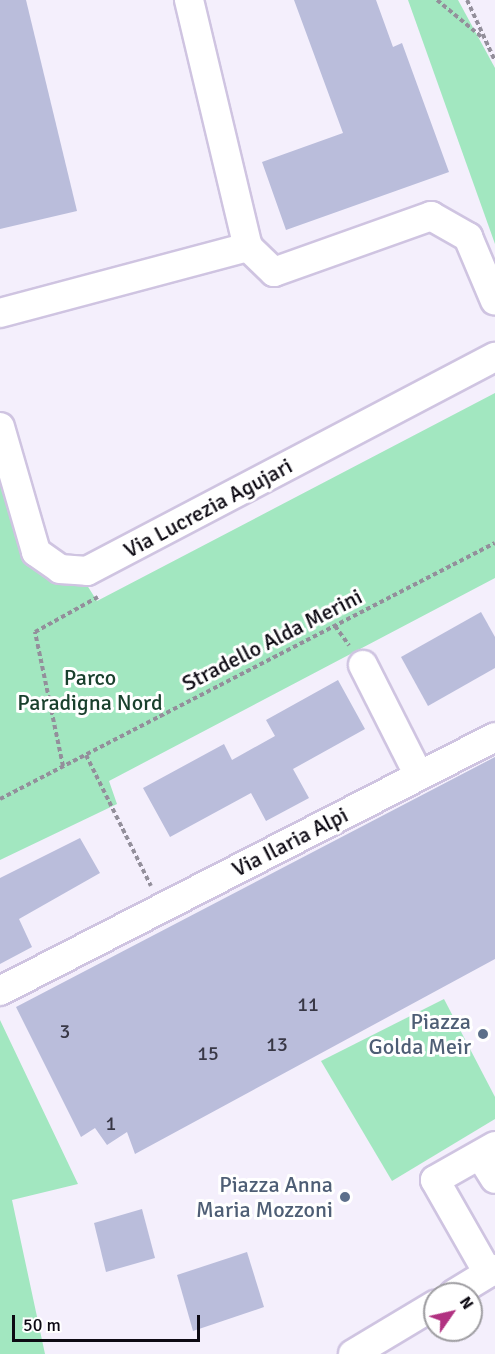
<!DOCTYPE html>
<html>
<head>
<meta charset="utf-8">
<style>
  body { margin:0 }
  #map { position:relative; width:495px; height:1354px; overflow:hidden; background:#f4effc; font-family:Signika,sans-serif }
  div>[style] { position:absolute }
  .green>* { inset:0; background:#a2e7c0 }
  .building>* { inset:0; background:#babddb }
  .path>* { height:4px; margin-top:-2px; transform-origin:0; background:repeating-linear-gradient(90deg,#938f9b 0 4.5px,transparent 0 7.5px) }
  .roads { filter:drop-shadow(2px 0 #cfc4e1) drop-shadow(-2px 0 #cfc4e1) drop-shadow(0 2px #cfc4e1) drop-shadow(0 -2px #cfc4e1) }
  .minor>* { height:28px; margin:-14px; padding:0 14px; transform-origin:14px; border-radius:14px; background:#fff }
  .dots>* { width:16px; height:16px; translate:-50% -50%; box-sizing:border-box; border:3px solid #fff; border-radius:50% }
  span { translate:-50% -50%; white-space:nowrap; text-align:center; line-height:1.15; -webkit-text-stroke:6px #fff; paint-order:stroke }
  .number-label { font-size:20px; color:#383745 }
  .number-label span { -webkit-text-stroke-width:0 }
  .street-label { font-size:22px; color:#0d0a13 }
  .park-label { font-size:22px; color:#19402d }
  .service-label { font-size:22px; color:#4e5e75 }
  .right { translate:-100% -50%; text-align:right }
  .north { position:absolute; left:423px; top:1282px; width:60px; height:60px; box-sizing:border-box; background:#fff; border:2px solid #9e9da1; border-radius:50%; rotate:56deg; font-size:16px; font-weight:700; line-height:24px; text-align:center; color:#0d0a13 }
  .north::after { content:''; display:block; margin:auto; width:21px; height:27px; background:#b13281; clip-path:polygon(50% 0,100% 100%,50% 72%,0 100%) }
  .scale { position:absolute; left:12px; top:1315px; width:188px; height:27px; box-sizing:border-box; border:3px solid #0d0a13; border-top:0; padding-left:8px; font-size:18px; line-height:21px; white-space:nowrap; color:#0d0a13; -webkit-text-stroke:4px #fff; paint-order:stroke }
</style>
</head>
<body>
<div id="map">
  <div class="green">
    <div style="clip-path:polygon(408px 0,458px 0,495px 68px,495px 244px)"></div>
    <div style="clip-path:polygon(495px 393px,495px 578px,109px 781px,117px 804px,0 860px,0 459px,30px 564px,55px 580px,85px 582px,97px 601px)"></div>
    <div style="clip-path:polygon(444px 999px,495px 1097px,495px 1119px,392px 1181px,321px 1061px)"></div>
    <div style="clip-path:polygon(0 1020px,78px 1184px,12px 1200px,45px 1354px,0 1354px)"></div>
  </div>
  <div class="building">
    <div style="clip-path:polygon(0 0,26px 0,77px 211px,0 229px)"></div>
    <div style="clip-path:polygon(294px 0,376px 0,393px 47px,402px 43px,449px 172px,286px 230px,262px 162px,343px 133px)"></div>
    <div style="clip-path:polygon(481px 612px,495px 637px,495px 668px,428px 706px,401px 657px)"></div>
    <div style="clip-path:polygon(338px 680px,365px 729px,293px 769px,309px 798px,266px 821px,251px 793px,170px 837px,143px 788px,224px 744px,232px 760px,275px 736px,266px 720px)"></div>
    <div style="clip-path:polygon(495px 757px,495px 959px,135px 1154px,127px 1132px,107px 1145px,95px 1128px,81px 1137px,16px 1007px)"></div>
    <div style="clip-path:polygon(80px 838px,100px 873px,19px 919px,32px 947px,0 964px,0 878px)"></div>
    <div style="clip-path:polygon(142px 1209px,155px 1258px,106px 1272px,94px 1223px)"></div>
    <div style="clip-path:polygon(247px 1252px,264px 1307px,193px 1331px,177px 1275px)"></div>
  </div>
  <div class="path">
    <div style="left:437px;top:0;width:60px;rotate:39.6deg"></div>
    <div style="left:467px;top:0;width:67px;rotate:65.3deg"></div>
    <div style="left:335px;top:626px;width:24px;rotate:54deg"></div>
    <div style="left:86px;top:755px;width:146px;rotate:63.6deg"></div>
    <div style="left:63px;top:766px;width:137px;rotate:-101.8deg"></div>
    <div style="left:35px;top:632px;width:72px;rotate:-29.1deg"></div>
    <div style="left:0;top:799px;width:557px;rotate:-27.35deg"></div>
  </div>
  <div class="roads">
    <div class="minor">
      <div style="left:189px;top:0;width:254px;rotate:76.6deg"></div>
      <div style="left:248px;top:247px;width:36px;rotate:44deg"></div>
      <div style="left:274px;top:272px;width:167px;rotate:-19.6deg"></div>
      <div style="left:431px;top:216px;width:43px;rotate:29.6deg"></div>
      <div style="left:468px;top:237px;width:69px;rotate:67.1deg"></div>
      <div style="left:0;top:313px;width:257px;rotate:-14.9deg"></div>
      <div style="left:0;top:427px;width:130px;rotate:73.9deg"></div>
      <div style="left:36px;top:552px;width:29px;rotate:35deg"></div>
      <div style="left:60px;top:569px;width:27px;rotate:4deg"></div>
      <div style="left:87px;top:571px;width:461px;rotate:-27.7deg"></div>
      <div style="left:363px;top:665px;width:124px;rotate:63.2deg"></div>
      <div style="left:0;top:991px;width:556px;rotate:-27.16deg"></div>
      <div style="left:480px;top:1155px;width:28px;rotate:58deg"></div>
      <div style="left:488px;top:1273px;width:107px;rotate:-119.7deg"></div>
      <div style="left:435px;top:1180px;width:69px;rotate:-29.5deg"></div>
      <div style="left:454px;top:1294px;width:48px;rotate:-31.4deg"></div>
      <div style="left:353px;top:1354px;width:96px;rotate:-30.9deg"></div>
    </div>
  </div>
  <div class="dots">
    <div style="left:483px;top:1034px;background:#5c6f8a"></div>
    <div style="left:345px;top:1197px;background:#5c6f8a"></div>
  </div>
  <div class="number-label">
    <span style="left:308px;top:1004px">11</span>
    <span style="left:65px;top:1031px">3</span>
    <span style="left:277px;top:1044px">13</span>
    <span style="left:208px;top:1053px">15</span>
    <span style="left:111px;top:1123px">1</span>
  </div>
  <div class="street-label">
    <span style="left:208px;top:508px;rotate:-28deg">Via Lucrezia Agujari</span>
    <span style="left:272px;top:640px;rotate:-27deg">Stradello Alda Merini</span>
    <span style="left:290px;top:842px;rotate:-27deg">Via Ilaria Alpi</span>
  </div>
  <div class="park-label">
    <span style="left:90px;top:690px">Parco<br>Paradigna Nord</span>
  </div>
  <div class="service-label">
    <span class="right" style="left:471px;top:1034px">Piazza<br>Golda Meir</span>
    <span class="right" style="left:333px;top:1197px">Piazza Anna<br>Maria Mozzoni</span>
  </div>
  <div class="north">N</div>
  <div class="scale">50 m</div>
</div>
</body>
</html>
